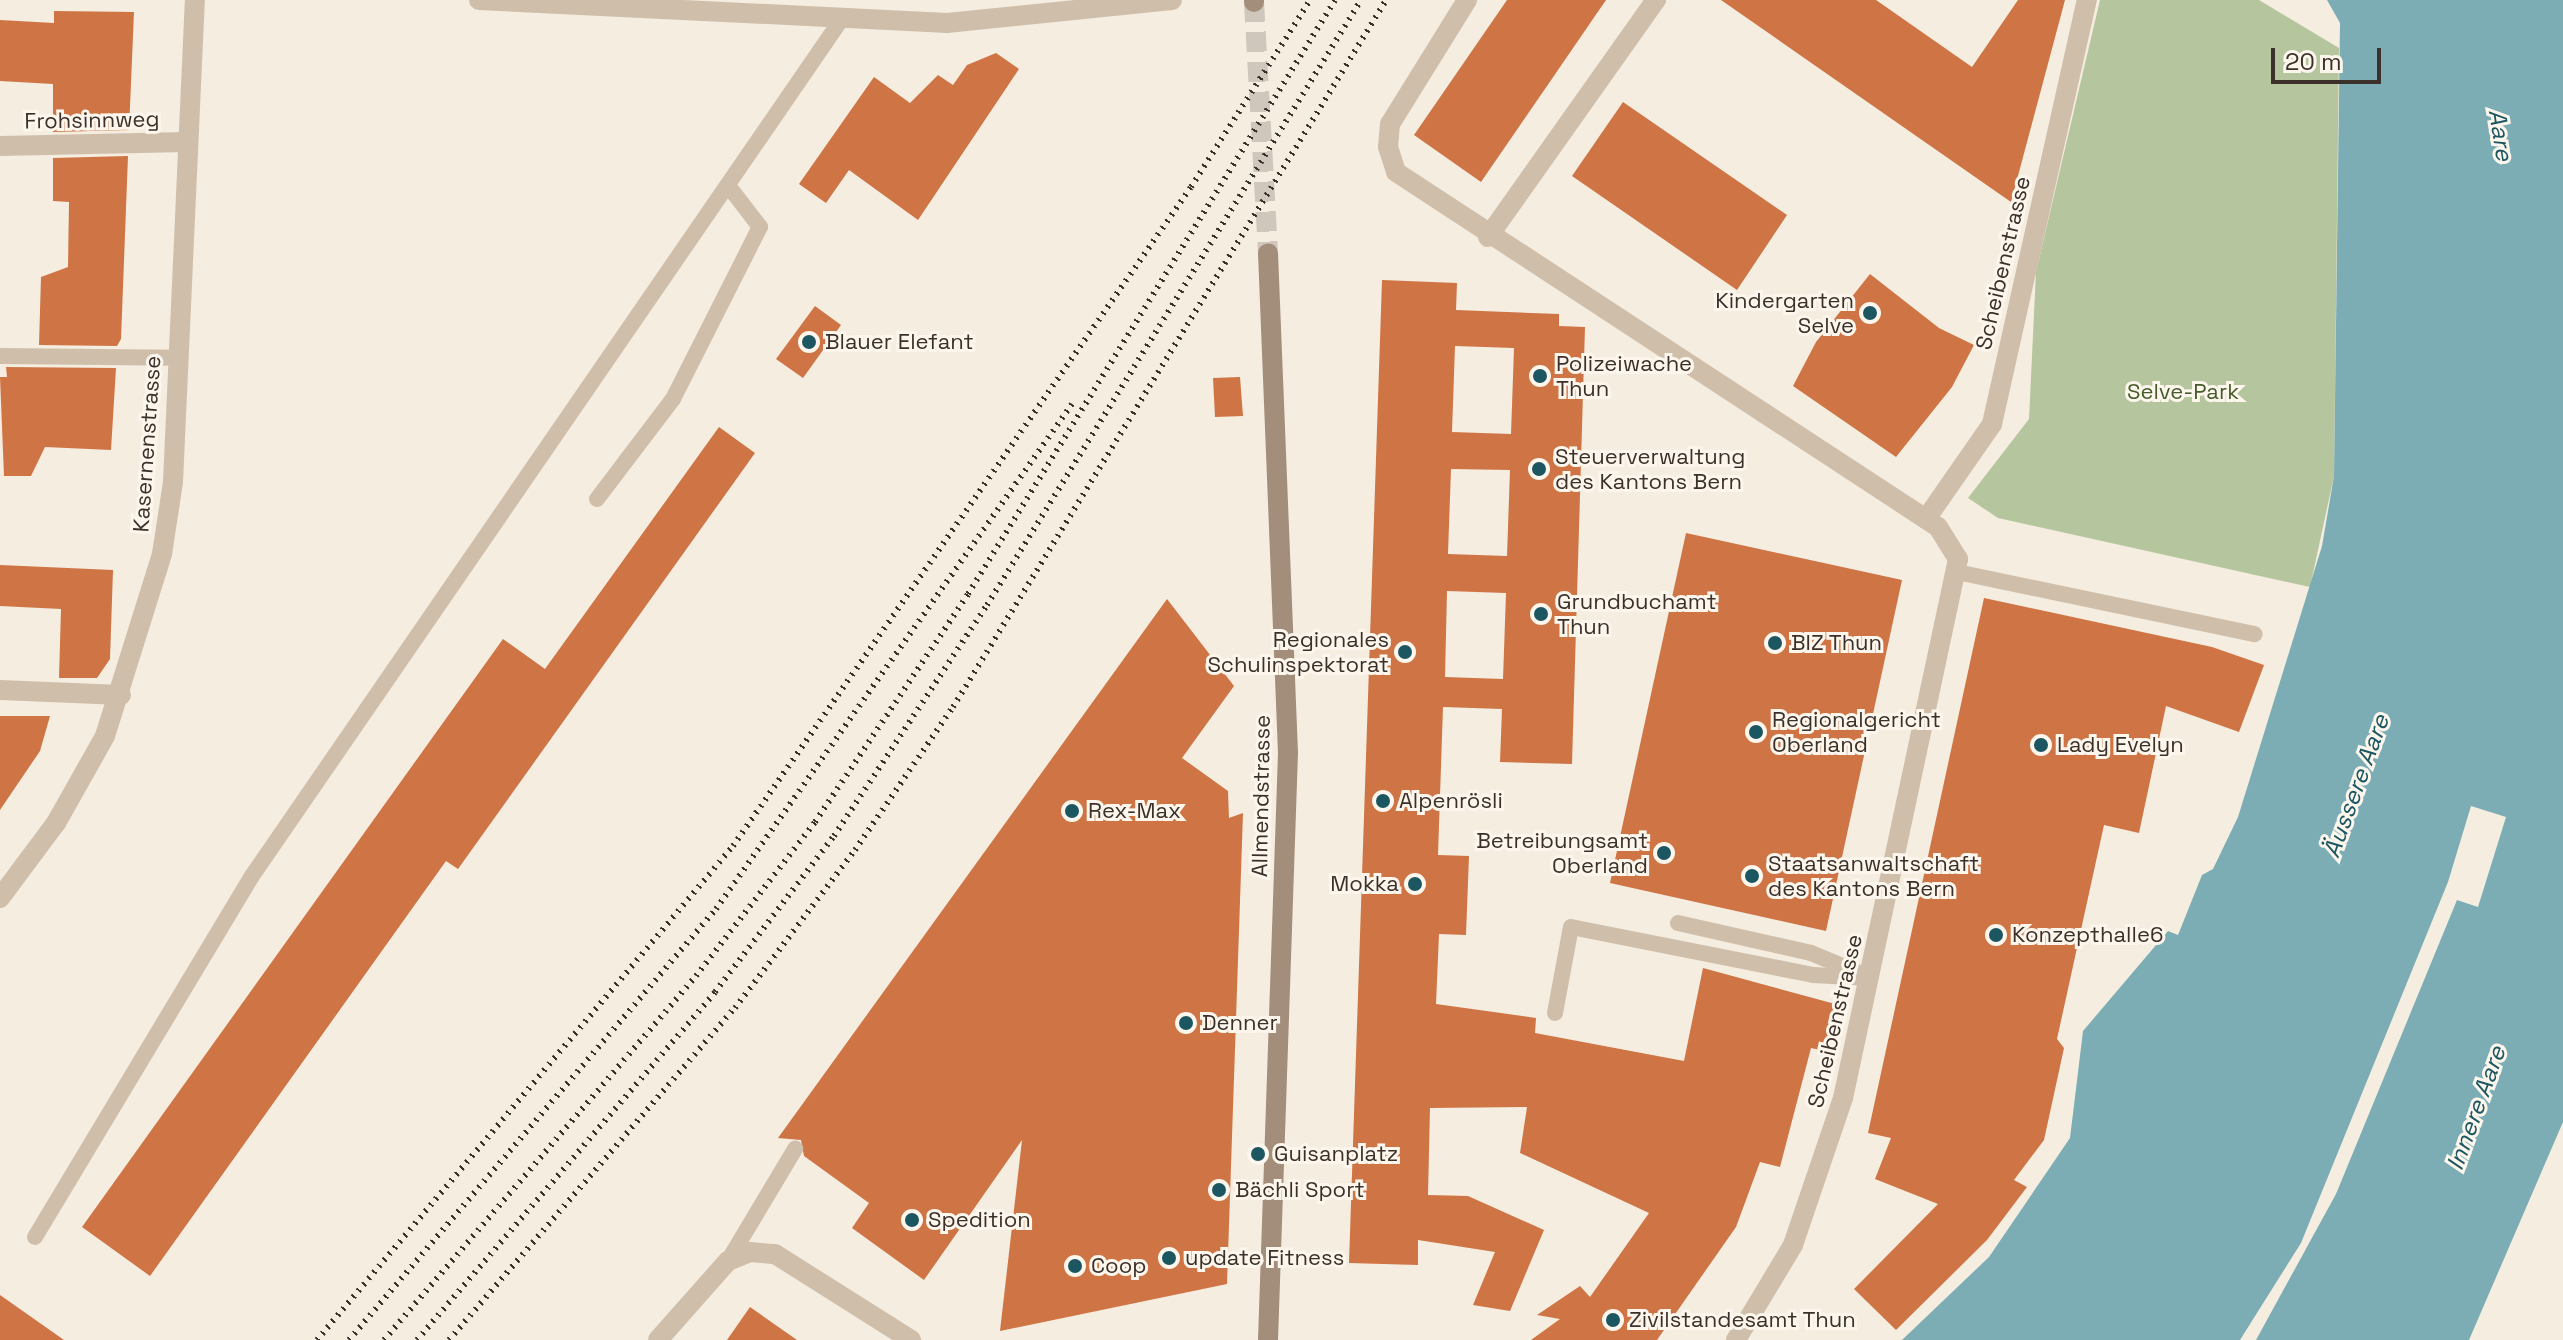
<!DOCTYPE html>
<html>
<head>
<meta charset="utf-8">
<style>
  body { margin:0 }
  #map { position:relative; width:2563px; height:1340px; overflow:hidden; background:#f5ede0; font-family:"Space Grotesk",sans-serif }
  div>[style] { position:absolute }
  .green>* { inset:0; background:#b5c69e }
  .water>* { inset:0; background:#7cadb5 }
  .building>* { inset:0; background:#cf7444 }
  .secondary-tunnel>* { height:20px; margin-top:-10px; transform-origin:0; background:repeating-linear-gradient(90deg,#d0c7bc 0 20px,transparent 0 30px) }
  .service>* { height:16px; margin:-8px; padding:0 8px; transform-origin:8px; border-radius:8px; background:#cfbfaa }
  .pedestrian>* { height:20px; margin:-10px; padding:0 10px; transform-origin:10px; border-radius:10px; background:#cfbfaa }
  .minor>* { height:20px; margin:-10px; padding:0 10px; transform-origin:10px; border-radius:10px; background:#cfbfaa }
  .tertiary>* { height:20px; margin:-10px; padding:0 10px; transform-origin:10px; border-radius:10px; background:#cfbfaa }
  .secondary>* { height:20px; margin:-10px; padding:0 10px; transform-origin:10px; border-radius:10px; background:#a38d7b }
  .rail>* { height:6px; margin-top:-3px; transform-origin:0; background:repeating-linear-gradient(90deg,#3c312a 0 2px,transparent 0 8px) }
  .dots>* { width:22px; height:22px; translate:-50% -50%; box-sizing:border-box; border:4px solid #fcf6ed; border-radius:50% }
  span { translate:-50% -50%; white-space:nowrap; text-align:center; line-height:1.15; -webkit-text-stroke:6px #fcf6ed; paint-order:stroke }
  .street-label { font-size:22px; color:#3c312a }
  .poi-label { font-size:22px; color:#3c312a }
  .right { translate:-100% -50%; text-align:right }
  .left { translate:0 -50%; text-align:left }
  .park-label { font-size:22px; color:#465c2c }
  .water-label { font-size:24px; color:#1c5661; font-style:italic }
  .scale { position:absolute; left:2271px; top:48px; width:110px; height:36px; box-sizing:border-box; border:4px solid #3c312a; border-top:0; padding-left:10px; font-size:24px; line-height:28px; white-space:nowrap; color:#3c312a; -webkit-text-stroke:6px #fcf6ed; paint-order:stroke }
</style>
</head>
<body>
<div id="map">
  <div class="green">
    <div style="clip-path:polygon(2100px 0,2259px 0,2339px 48px,2334px 476px,2310px 587px,1998px 518px,1968px 498px,2029px 419px,2036px 272px)"></div>
  </div>
  <div class="water">
    <div style="clip-path:polygon(2327px 0,2563px 0,2563px 1122px,2469px 1340px,2256px 1340px,2336px 1194px,2457px 900px,2478px 907px,2506px 817px,2471px 806px,2448px 882px,2301px 1243px,2240px 1340px,1902px 1340px,1989px 1257px,2070px 1138px,2083px 1031px,2168px 931px,2178px 935px,2202px 875px,2213px 869px,2238px 817px,2322px 546px,2334px 476px,2340px 23px)"></div>
  </div>
  <div class="building">
    <div style="clip-path:polygon(1507px 0,1606px 0,1481px 182px,1414px 135px)"></div>
    <div style="clip-path:polygon(1721px 0,1876px 0,1972px 67px,2018px 0,2065px 0,2011px 202px)"></div>
    <div style="clip-path:polygon(54px 11px,134px 12px,129px 130px,53px 132px,53px 84px,0 81px,0 20px,54px 23px)"></div>
    <div style="clip-path:polygon(996px 53px,1019px 69px,918px 220px,849px 170px,826px 203px,799px 184px,874px 77px,910px 103px,938px 75px,953px 85px,967px 65px)"></div>
    <div style="clip-path:polygon(1623px 102px,1787px 215px,1737px 290px,1572px 176px)"></div>
    <div style="clip-path:polygon(128px 156px,121px 339px,117px 346px,39px 345px,41px 277px,68px 267px,69px 202px,53px 201px,53px 158px)"></div>
    <div style="clip-path:polygon(1870px 274px,1939px 328px,1974px 345px,1952px 387px,1896px 457px,1793px 386px,1816px 342px)"></div>
    <div style="clip-path:polygon(evenodd,1382px 280px,1457px 283px,1456px 310px,1559px 314px,1559px 326px,1585px 327px,1572px 764px,1500px 762px,1502px 709px,1443px 707px,1438px 855px,1469px 856px,1466px 935px,1439px 934px,1436px 1004px,1536px 1018px,1535px 1033px,1684px 1061px,1703px 968px,1835px 1004px,1825px 1051px,1811px 1048px,1780px 1167px,1760px 1162px,1736px 1227px,1657px 1340px,1531px 1340px,1560px 1319px,1537px 1315px,1580px 1286px,1590px 1297px,1649px 1213px,1520px 1153px,1527px 1107px,1430px 1108px,1428px 1195px,1468px 1196px,1544px 1230px,1510px 1311px,1473px 1305px,1495px 1252px,1418px 1240px,1418px 1265px,1349px 1263px,1382px 280px,1455px 346px,1514px 348px,1511px 434px,1452px 432px,1455px 346px,1382px 280px,1451px 469px,1510px 470px,1507px 556px,1448px 554px,1451px 469px,1382px 280px,1447px 591px,1506px 593px,1503px 679px,1445px 677px,1447px 591px)"></div>
    <div style="clip-path:polygon(815px 306px,841px 325px,803px 378px,776px 359px)"></div>
    <div style="clip-path:polygon(6px 367px,116px 368px,111px 450px,45px 447px,31px 476px,4px 476px,0 377px,7px 377px)"></div>
    <div style="clip-path:polygon(1240px 377px,1243px 416px,1215px 417px,1213px 378px)"></div>
    <div style="clip-path:polygon(719px 427px,755px 453px,458px 869px,446px 861px,150px 1276px,82px 1227px,503px 639px,545px 669px)"></div>
    <div style="clip-path:polygon(1686px 533px,1902px 580px,1826px 931px,1610px 883px)"></div>
    <div style="clip-path:polygon(0 565px,113px 570px,110px 659px,97px 678px,59px 678px,61px 609px,0 606px)"></div>
    <div style="clip-path:polygon(1984px 598px,2212px 647px,2264px 665px,2239px 732px,2166px 706px,2139px 833px,2104px 825px,2057px 1039px,2064px 1048px,2044px 1140px,2014px 1180px,2027px 1187px,1987px 1240px,1896px 1330px,1854px 1289px,1938px 1204px,1875px 1179px,1891px 1138px,1868px 1133px)"></div>
    <div style="clip-path:polygon(1167px 599px,1234px 686px,1182px 758px,1228px 791px,1229px 818px,1243px 813px,1227px 1284px,1000px 1331px,1022px 1140px,924px 1280px,852px 1228px,869px 1203px,804px 1156px,801px 1140px,778px 1138px)"></div>
    <div style="clip-path:polygon(0 716px,50px 716px,40px 751px,0 810px)"></div>
    <div style="clip-path:polygon(0 1295px,64px 1340px,0 1340px)"></div>
    <div style="clip-path:polygon(750px 1307px,797px 1340px,727px 1340px)"></div>
  </div>
  <div class="secondary-tunnel">
    <div style="left:1254px;top:2px;width:251px;rotate:86.8deg"></div>
  </div>
  <div class="service">
    <div style="left:0;top:356px;width:177px;rotate:0.6deg"></div>
    <div style="left:597px;top:499px;width:126px;rotate:-52.8deg"></div>
    <div style="left:673px;top:399px;width:193px;rotate:-63.2deg"></div>
    <div style="left:760px;top:227px;width:49px;rotate:-127.6deg"></div>
    <div style="left:1957px;top:572px;width:304px;rotate:11.8deg"></div>
    <div style="left:1678px;top:923px;width:136px;rotate:12.7deg"></div>
    <div style="left:1811px;top:953px;width:50px;rotate:22.4deg"></div>
    <div style="left:1555px;top:1013px;width:87px;rotate:-79.5deg"></div>
    <div style="left:1571px;top:927px;width:247px;rotate:11.2deg"></div>
    <div style="left:1813px;top:975px;width:57px;rotate:3deg"></div>
    <div style="left:35px;top:1237px;width:421px;rotate:-59deg"></div>
    <div style="left:252px;top:876px;width:1039px;rotate:-55.47deg"></div>
    <div style="left:728px;top:1261px;width:131px;rotate:-59.1deg"></div>
  </div>
  <div class="pedestrian">
    <div style="left:1488px;top:237px;width:291px;rotate:-54.7deg"></div>
  </div>
  <div class="minor">
    <div style="left:1467px;top:0;width:146px;rotate:121.8deg"></div>
    <div style="left:1390px;top:124px;width:23px;rotate:95deg"></div>
    <div style="left:1388px;top:147px;width:26px;rotate:72deg"></div>
    <div style="left:1396px;top:172px;width:648px;rotate:33.22deg"></div>
    <div style="left:1938px;top:527px;width:38px;rotate:58deg"></div>
    <div style="left:1958px;top:559px;width:551px;rotate:102.04deg"></div>
    <div style="left:1843px;top:1098px;width:155px;rotate:108.8deg"></div>
    <div style="left:1793px;top:1245px;width:111px;rotate:121deg"></div>
    <div style="left:0;top:146px;width:186px;rotate:-1.2deg"></div>
    <div style="left:1926px;top:519px;width:116px;rotate:-55.2deg"></div>
    <div style="left:1992px;top:424px;width:435px;rotate:-77.4deg"></div>
    <div style="left:0;top:690px;width:121px;rotate:2.4deg"></div>
    <div style="left:0;top:898px;width:94px;rotate:-53.3deg"></div>
    <div style="left:56px;top:823px;width:100px;rotate:-60.6deg"></div>
    <div style="left:105px;top:736px;width:191px;rotate:-72.6deg"></div>
    <div style="left:162px;top:554px;width:73px;rotate:-81.3deg"></div>
    <div style="left:173px;top:482px;width:483px;rotate:-87.4deg"></div>
    <div style="left:658px;top:1340px;width:106px;rotate:-48.5deg"></div>
    <div style="left:728px;top:1261px;width:24px;rotate:-22deg"></div>
    <div style="left:750px;top:1252px;width:25px;rotate:5deg"></div>
    <div style="left:775px;top:1254px;width:161px;rotate:32.3deg"></div>
  </div>
  <div class="tertiary">
    <div style="left:479px;top:0;width:469px;rotate:2.8deg"></div>
    <div style="left:947px;top:23px;width:226px;rotate:-5.8deg"></div>
  </div>
  <div class="secondary">
    <div style="left:1254px;top:0;width:2px;rotate:90deg"></div>
    <div style="left:1268px;top:1340px;width:587px;rotate:-88.05deg"></div>
    <div style="left:1288px;top:753px;width:500px;rotate:-92.29deg"></div>
  </div>
  <div class="rail">
    <div style="left:317px;top:1340px;width:646px;rotate:-49.9deg"></div>
    <div style="left:733px;top:846px;width:803px;rotate:-55.2deg"></div>
    <div style="left:1191px;top:187px;width:222px;rotate:-57.5deg"></div>
    <div style="left:349px;top:1340px;width:566px;rotate:-49.59deg"></div>
    <div style="left:716px;top:909px;width:618px;rotate:-54.82deg"></div>
    <div style="left:384px;top:1340px;width:479px;rotate:-49.4deg"></div>
    <div style="left:696px;top:976px;width:195px;rotate:-52.3deg"></div>
    <div style="left:815px;top:822px;width:275px;rotate:-56.1deg"></div>
    <div style="left:968px;top:594px;width:698px;rotate:-58.29deg"></div>
    <div style="left:417px;top:1340px;width:458px;rotate:-49.4deg"></div>
    <div style="left:715px;top:992px;width:196px;rotate:-52.7deg"></div>
    <div style="left:834px;top:836px;width:277px;rotate:-56.5deg"></div>
    <div style="left:987px;top:605px;width:711px;rotate:-58.28deg"></div>
    <div style="left:449px;top:1340px;width:438px;rotate:-49.3deg"></div>
    <div style="left:735px;top:1008px;width:198px;rotate:-52.8deg"></div>
    <div style="left:855px;top:850px;width:173px;rotate:-55.6deg"></div>
    <div style="left:953px;top:707px;width:829px;rotate:-58.51deg"></div>
  </div>
  <div class="dots">
    <div style="left:1870px;top:313px;background:#1c5661"></div>
    <div style="left:809px;top:342px;background:#1c5661"></div>
    <div style="left:1540px;top:376px;background:#1c5661"></div>
    <div style="left:1539px;top:469px;background:#1c5661"></div>
    <div style="left:1541px;top:614px;background:#1c5661"></div>
    <div style="left:1775px;top:643px;background:#1c5661"></div>
    <div style="left:1405px;top:652px;background:#1c5661"></div>
    <div style="left:1756px;top:732px;background:#1c5661"></div>
    <div style="left:2041px;top:745px;background:#1c5661"></div>
    <div style="left:1383px;top:801px;background:#1c5661"></div>
    <div style="left:1072px;top:811px;background:#1c5661"></div>
    <div style="left:1664px;top:853px;background:#1c5661"></div>
    <div style="left:1752px;top:876px;background:#1c5661"></div>
    <div style="left:1415px;top:884px;background:#1c5661"></div>
    <div style="left:1996px;top:935px;background:#1c5661"></div>
    <div style="left:1186px;top:1023px;background:#1c5661"></div>
    <div style="left:1258px;top:1154px;background:#1c5661"></div>
    <div style="left:1219px;top:1190px;background:#1c5661"></div>
    <div style="left:912px;top:1220px;background:#1c5661"></div>
    <div style="left:1169px;top:1258px;background:#1c5661"></div>
    <div style="left:1075px;top:1266px;background:#1c5661"></div>
    <div style="left:1613px;top:1320px;background:#1c5661"></div>
  </div>
  <div class="street-label">
    <span style="left:92px;top:120px;rotate:-1deg">Frohsinnweg</span>
    <span style="left:2003px;top:263px;rotate:-77deg">Scheibenstrasse</span>
    <span style="left:147px;top:444px;rotate:-86deg">Kasernenstrasse</span>
    <span style="left:1261px;top:796px;rotate:-89deg">Allmendstrasse</span>
    <span style="left:1835px;top:1021px;rotate:-77deg">Scheibenstrasse</span>
  </div>
  <div class="poi-label">
    <span class="right" style="left:1854px;top:313px">Kindergarten<br>Selve</span>
    <span class="left" style="left:825px;top:342px">Blauer Elefant</span>
    <span class="left" style="left:1556px;top:376px">Polizeiwache<br>Thun</span>
    <span class="left" style="left:1555px;top:469px">Steuerverwaltung<br>des Kantons Bern</span>
    <span class="left" style="left:1557px;top:614px">Grundbuchamt<br>Thun</span>
    <span class="right" style="left:1389px;top:652px">Regionales<br>Schulinspektorat</span>
    <span class="left" style="left:1791px;top:643px">BIZ Thun</span>
    <span class="left" style="left:1772px;top:732px">Regionalgericht<br>Oberland</span>
    <span class="left" style="left:2057px;top:745px">Lady Evelyn</span>
    <span class="left" style="left:1399px;top:801px">Alpenrösli</span>
    <span class="left" style="left:1088px;top:811px">Rex-Max</span>
    <span class="right" style="left:1648px;top:853px">Betreibungsamt<br>Oberland</span>
    <span class="left" style="left:1768px;top:876px">Staatsanwaltschaft<br>des Kantons Bern</span>
    <span class="right" style="left:1399px;top:884px">Mokka</span>
    <span class="left" style="left:2012px;top:935px">Konzepthalle6</span>
    <span class="left" style="left:1202px;top:1023px">Denner</span>
    <span class="left" style="left:1274px;top:1154px">Guisanplatz</span>
    <span class="left" style="left:1235px;top:1190px">Bächli Sport</span>
    <span class="left" style="left:928px;top:1220px">Spedition</span>
    <span class="left" style="left:1185px;top:1258px">update Fitness</span>
    <span class="left" style="left:1091px;top:1266px">Coop</span>
    <span class="left" style="left:1629px;top:1320px">Zivilstandesamt Thun</span>
  </div>
  <div class="park-label">
    <span style="left:2183px;top:392px">Selve-Park</span>
  </div>
  <div class="water-label">
    <span style="left:2501px;top:135px;rotate:81deg">Aare</span>
    <span style="left:2356px;top:786px;rotate:-70deg">Äussere Aare</span>
    <span style="left:2476px;top:1108px;rotate:-70deg">Innere Aare</span>
  </div>
  <div class="scale">20 m</div>
</div>
</body>
</html>
